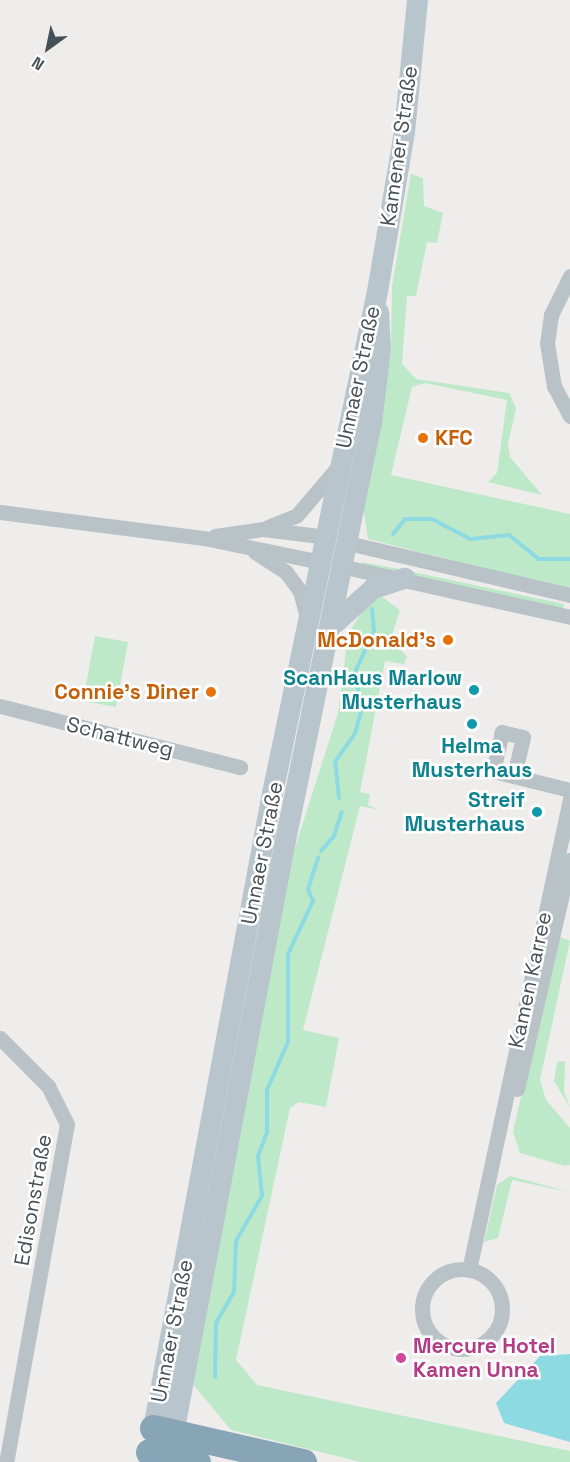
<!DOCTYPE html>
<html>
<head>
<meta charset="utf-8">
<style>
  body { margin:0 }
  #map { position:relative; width:570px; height:1462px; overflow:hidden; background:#efecec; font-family:"Space Grotesk",sans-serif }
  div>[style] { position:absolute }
  .green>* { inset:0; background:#bde9c9 }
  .water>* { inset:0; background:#8edae3 }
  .stream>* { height:4px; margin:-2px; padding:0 2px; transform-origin:2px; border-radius:2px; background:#8edae3 }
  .street>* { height:15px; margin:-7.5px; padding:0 7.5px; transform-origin:7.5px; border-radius:7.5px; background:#b8c2c7 }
  .street>.ring { margin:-7.5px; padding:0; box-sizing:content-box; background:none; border:15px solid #b8c2c7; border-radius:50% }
  .secondary>* { height:21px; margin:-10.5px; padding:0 10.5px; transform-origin:10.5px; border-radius:10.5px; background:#b9c5cc }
  .highway>* { height:27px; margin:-13.5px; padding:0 13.5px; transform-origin:13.5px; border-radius:13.5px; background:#88a4b7 }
  .dots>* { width:16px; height:16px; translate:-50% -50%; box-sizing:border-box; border:3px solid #fff; border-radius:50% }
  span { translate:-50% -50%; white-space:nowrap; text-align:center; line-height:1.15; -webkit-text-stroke:5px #fff; paint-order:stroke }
  .street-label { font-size:21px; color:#465157 }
  .food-label { font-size:21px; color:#c56008; font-weight:700 }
  .left { translate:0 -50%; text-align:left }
  .right { translate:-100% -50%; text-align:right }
  .culture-label { font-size:21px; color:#0d838f; font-weight:700 }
  .hotel-label { font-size:21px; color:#b23c85; font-weight:700 }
  .north { position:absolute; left:18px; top:18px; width:60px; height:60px; -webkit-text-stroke:4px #fff; paint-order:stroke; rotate:213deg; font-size:16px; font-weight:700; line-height:24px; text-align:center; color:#465157 }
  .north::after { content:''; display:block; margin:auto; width:21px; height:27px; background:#465157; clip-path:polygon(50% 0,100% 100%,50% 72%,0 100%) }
</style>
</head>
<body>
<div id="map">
  <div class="green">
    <div style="clip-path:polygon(411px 174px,423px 178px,424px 206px,443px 213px,437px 243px,427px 242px,416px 296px,407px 296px,402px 364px,416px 379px,509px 393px,516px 408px,508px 444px,510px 457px,542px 495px,488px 482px,497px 473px,507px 400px,425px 383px,412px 387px,391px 475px,570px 514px,570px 590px,368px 539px,363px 506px,391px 353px,392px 286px)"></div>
    <div style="clip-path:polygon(362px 562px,399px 569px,564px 604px,563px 609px,361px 566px)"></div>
    <div style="clip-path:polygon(382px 597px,400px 610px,391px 638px,407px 657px,404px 664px,385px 661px,360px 792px,370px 794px,368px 805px,379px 810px,360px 806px,303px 1030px,339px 1038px,326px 1107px,299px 1102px,290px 1108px,236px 1360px,257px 1385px,570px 1451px,570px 1462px,361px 1462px,231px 1430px,191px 1382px,292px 857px,338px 713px,348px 634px,368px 602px)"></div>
    <div style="clip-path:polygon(95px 636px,128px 642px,116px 707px,83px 701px)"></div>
    <div style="clip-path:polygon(557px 936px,570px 941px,540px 1080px,546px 1100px,570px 1128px,570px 1165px,565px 1166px,520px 1153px,513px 1132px)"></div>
    <div style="clip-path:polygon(565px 1061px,564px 1091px,570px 1108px,554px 1081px,557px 1062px)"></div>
    <div style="clip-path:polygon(510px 1176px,570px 1192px,512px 1180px,498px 1238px,484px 1242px,497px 1185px)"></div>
  </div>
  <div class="water">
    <div style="clip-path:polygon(570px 1354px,570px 1442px,504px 1423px,496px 1403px,540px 1356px)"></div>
  </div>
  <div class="stream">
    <div style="left:393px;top:534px;width:19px;rotate:-51deg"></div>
    <div style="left:405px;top:519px;width:27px"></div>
    <div style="left:432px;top:519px;width:43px;rotate:27.8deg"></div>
    <div style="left:470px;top:539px;width:39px;rotate:-6deg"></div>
    <div style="left:509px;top:535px;width:38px;rotate:39deg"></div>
    <div style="left:539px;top:559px;width:31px"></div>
    <div style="left:339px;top:798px;width:36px;rotate:-96deg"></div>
    <div style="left:335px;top:762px;width:35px;rotate:-55deg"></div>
    <div style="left:355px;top:733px;width:22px;rotate:-74deg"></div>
    <div style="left:361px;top:712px;width:42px;rotate:-96.8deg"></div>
    <div style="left:356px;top:670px;width:43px;rotate:-65.2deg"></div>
    <div style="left:374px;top:631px;width:22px;rotate:-95deg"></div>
    <div style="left:321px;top:851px;width:20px;rotate:-49deg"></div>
    <div style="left:334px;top:836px;width:25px;rotate:-72deg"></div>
    <div style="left:215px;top:1377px;width:54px;rotate:-88.9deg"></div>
    <div style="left:216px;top:1323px;width:36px;rotate:-60deg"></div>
    <div style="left:234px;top:1292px;width:51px;rotate:-87.8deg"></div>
    <div style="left:236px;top:1241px;width:52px;rotate:-60deg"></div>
    <div style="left:262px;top:1196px;width:40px;rotate:-95.7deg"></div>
    <div style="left:258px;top:1156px;width:26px;rotate:-69deg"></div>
    <div style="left:267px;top:1132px;width:42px;rotate:-90deg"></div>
    <div style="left:267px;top:1090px;width:52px;rotate:-66.4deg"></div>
    <div style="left:288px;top:1042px;width:88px;rotate:-90deg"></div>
    <div style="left:288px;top:954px;width:59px;rotate:-64.7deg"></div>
    <div style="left:313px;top:901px;width:13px;rotate:-113deg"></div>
    <div style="left:308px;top:889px;width:33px;rotate:-72deg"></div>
  </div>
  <div class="street">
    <div style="left:570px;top:276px;width:43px;rotate:116deg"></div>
    <div style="left:551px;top:315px;width:28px;rotate:98deg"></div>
    <div style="left:547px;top:343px;width:44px;rotate:80.8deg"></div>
    <div style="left:554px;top:386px;width:34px;rotate:62deg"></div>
    <div style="left:0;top:512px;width:206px;rotate:7.3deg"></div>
    <div style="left:204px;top:538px;width:119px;rotate:11.6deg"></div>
    <div style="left:268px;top:527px;width:31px;rotate:-22deg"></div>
    <div style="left:297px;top:515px;width:62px;rotate:-49.6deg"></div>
    <div style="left:215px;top:536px;width:49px;rotate:-8.3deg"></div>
    <div style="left:263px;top:529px;width:64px;rotate:7.1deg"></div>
    <div style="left:348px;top:543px;width:228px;rotate:13.2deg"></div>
    <div style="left:255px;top:552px;width:37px;rotate:33deg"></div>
    <div style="left:286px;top:572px;width:24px;rotate:54deg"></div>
    <div style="left:300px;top:591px;width:27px;rotate:75deg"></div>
    <div style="left:345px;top:567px;width:230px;rotate:12.5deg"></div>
    <div style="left:0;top:706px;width:248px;rotate:14.3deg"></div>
    <div style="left:514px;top:776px;width:40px;rotate:-77deg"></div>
    <div style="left:523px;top:737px;width:22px;rotate:-167deg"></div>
    <div style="left:502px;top:732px;width:40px;rotate:103deg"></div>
    <div style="left:493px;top:771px;width:79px;rotate:13.9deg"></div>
    <div style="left:0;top:1038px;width:68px;rotate:45deg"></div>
    <div style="left:48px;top:1086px;width:42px;rotate:63.4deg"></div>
    <div style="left:67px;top:1124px;width:343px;rotate:100.2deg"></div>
    <div style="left:517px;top:1089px;width:235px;rotate:-77deg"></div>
    <div class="ring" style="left:422px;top:1269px;width:65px;height:65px"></div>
    <div style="left:469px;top:1270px;width:482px;rotate:-77.9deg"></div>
  </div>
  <div class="secondary">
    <div style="left:334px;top:623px;width:52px;rotate:-41.9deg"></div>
    <div style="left:373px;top:588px;width:33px;rotate:-18deg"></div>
    <div style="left:153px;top:1428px;width:646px;rotate:-79.39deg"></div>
    <div style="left:272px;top:793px;width:513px;rotate:-78.19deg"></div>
    <div style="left:377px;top:291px;width:161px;rotate:-80.4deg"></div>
    <div style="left:404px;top:132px;width:133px;rotate:-84.4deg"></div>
    <div style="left:173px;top:1433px;width:593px;rotate:-79.32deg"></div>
    <div style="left:283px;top:850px;width:436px;rotate:-78.4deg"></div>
    <div style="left:371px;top:423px;width:75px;rotate:-83.1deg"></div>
    <div style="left:380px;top:349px;width:37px;rotate:-93deg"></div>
  </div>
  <div class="highway">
    <div style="left:153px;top:1428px;width:154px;rotate:12.8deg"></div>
    <div style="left:149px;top:1452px;width:49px;rotate:11.8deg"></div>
  </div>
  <div class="dots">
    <div style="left:423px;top:438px;background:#e8710a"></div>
    <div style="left:448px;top:640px;background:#e8710a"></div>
    <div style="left:474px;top:690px;background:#0f9aa8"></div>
    <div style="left:211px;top:692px;background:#e8710a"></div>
    <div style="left:472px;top:724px;background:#0f9aa8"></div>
    <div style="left:537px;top:812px;background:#0f9aa8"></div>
    <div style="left:401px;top:1358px;background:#d1479c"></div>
  </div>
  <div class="street-label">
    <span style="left:399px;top:146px;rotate:-82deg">Kamener Straße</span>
    <span style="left:358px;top:377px;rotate:-78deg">Unnaer Straße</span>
    <span style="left:120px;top:737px;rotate:14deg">Schattweg</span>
    <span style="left:262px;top:853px;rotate:-79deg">Unnaer Straße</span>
    <span style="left:530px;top:980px;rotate:-78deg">Kamen Karree</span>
    <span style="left:33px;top:1200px;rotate:-80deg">Edisonstraße</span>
    <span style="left:172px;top:1331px;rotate:-79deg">Unnaer Straße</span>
  </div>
  <div class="food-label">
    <span class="left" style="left:435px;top:438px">KFC</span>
    <span class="right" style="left:436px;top:640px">McDonald's</span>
    <span class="right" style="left:199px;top:692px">Connie’s Diner</span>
  </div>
  <div class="culture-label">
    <span class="right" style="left:462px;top:690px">ScanHaus Marlow<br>Musterhaus</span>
    <span style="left:472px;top:758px">Helma<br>Musterhaus</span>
    <span class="right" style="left:525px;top:812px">Streif<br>Musterhaus</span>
  </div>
  <div class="hotel-label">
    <span class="left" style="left:413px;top:1358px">Mercure Hotel<br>Kamen Unna</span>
  </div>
  <div class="north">N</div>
</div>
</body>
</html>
